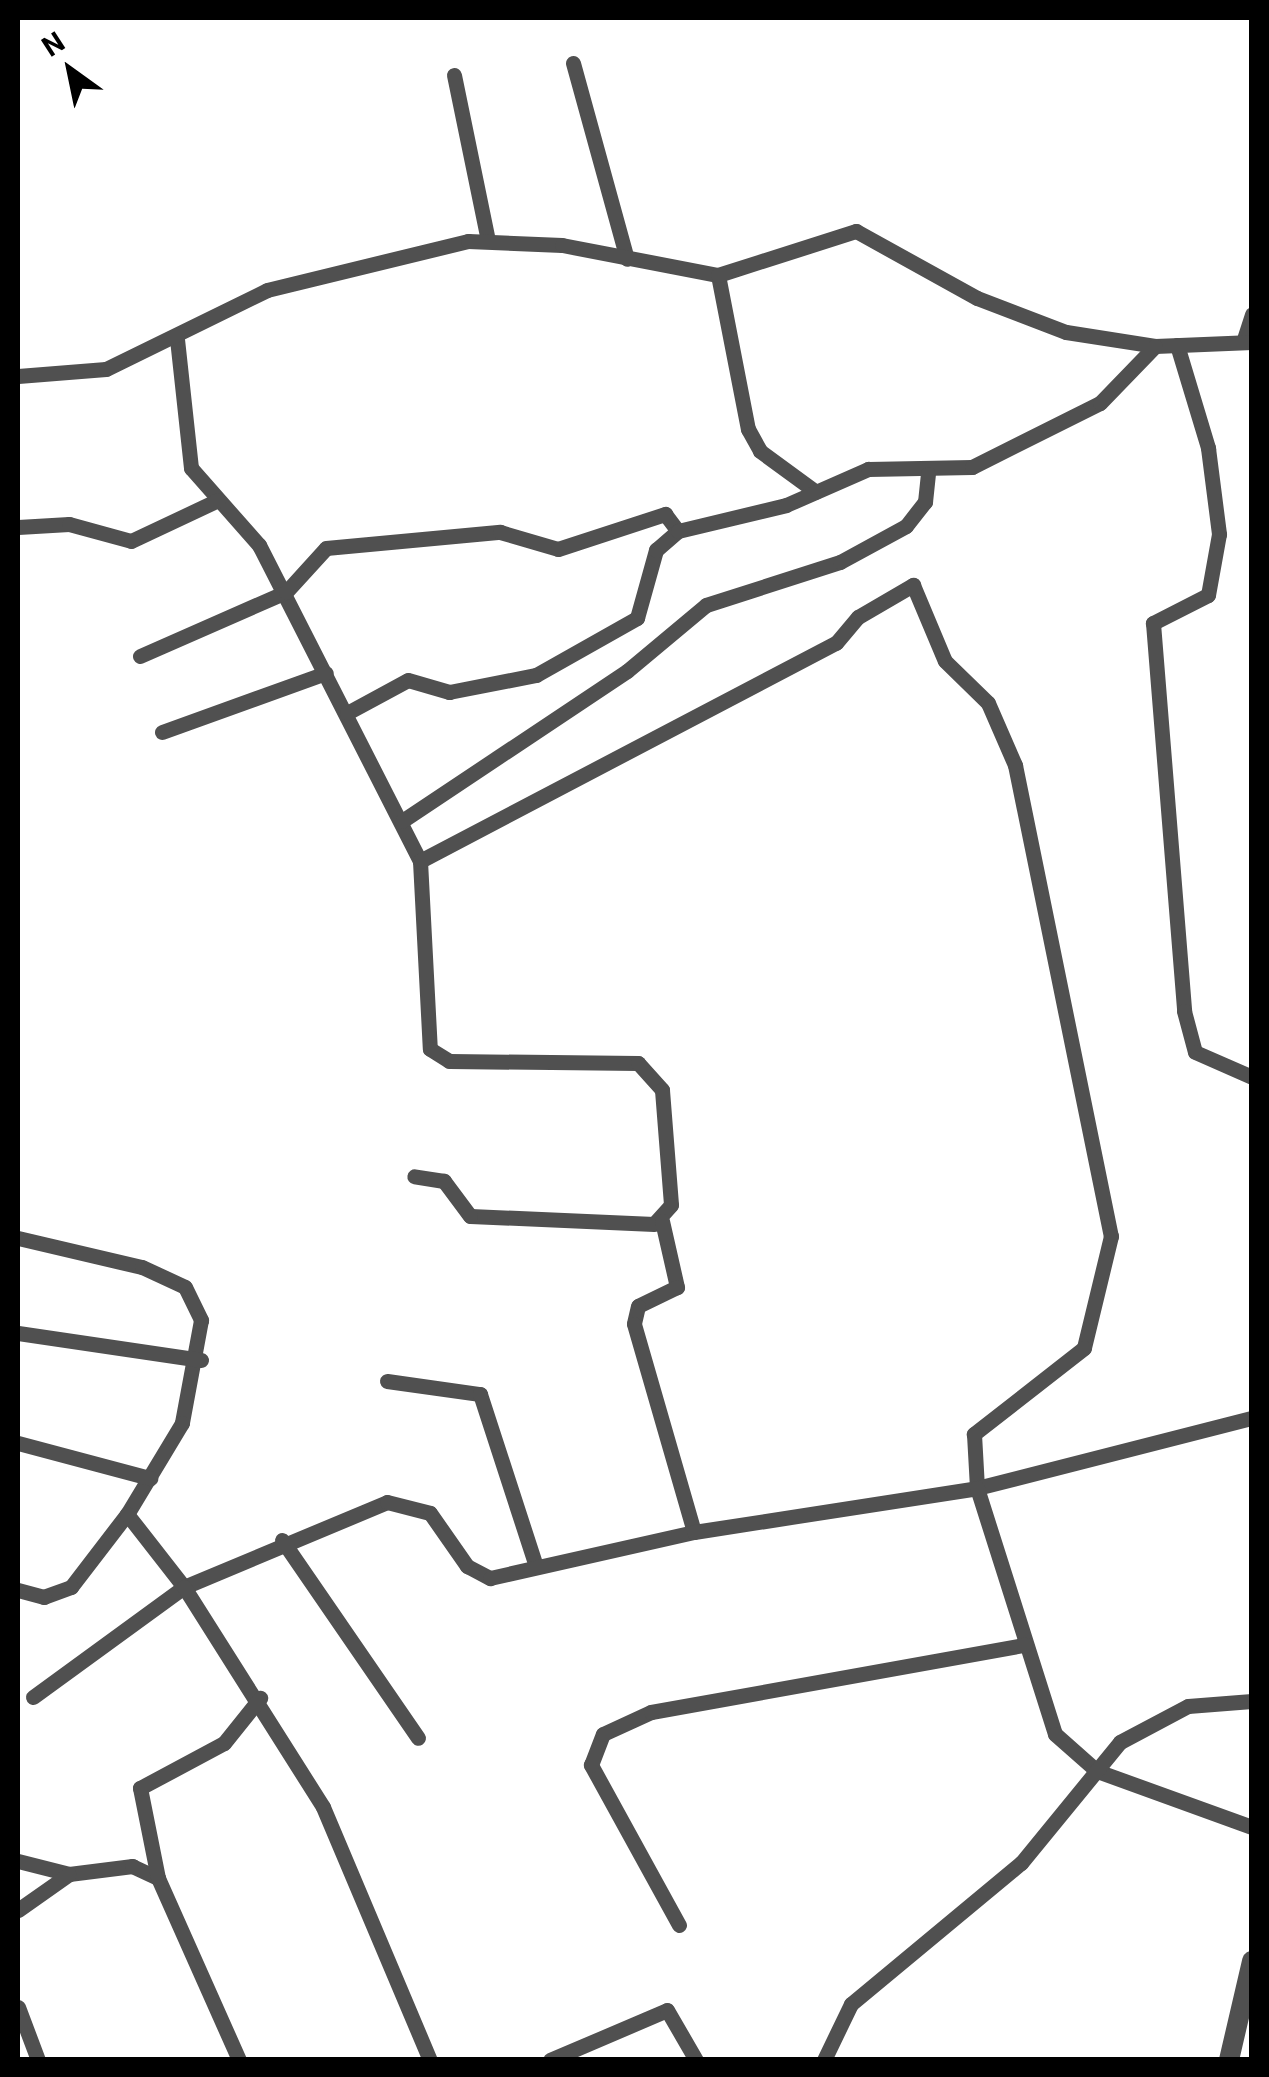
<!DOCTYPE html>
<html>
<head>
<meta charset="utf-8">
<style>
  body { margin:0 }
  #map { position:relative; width:1269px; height:2077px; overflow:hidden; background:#fff; font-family:Roboto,sans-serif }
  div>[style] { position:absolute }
  .minor>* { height:15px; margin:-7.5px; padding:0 7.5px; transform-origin:7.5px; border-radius:7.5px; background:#505050 }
  .tertiary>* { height:20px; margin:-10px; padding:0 10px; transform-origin:10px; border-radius:10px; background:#505050 }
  span { translate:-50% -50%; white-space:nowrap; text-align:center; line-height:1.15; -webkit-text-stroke:9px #fff; paint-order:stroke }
  .frame { position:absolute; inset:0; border:20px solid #000; pointer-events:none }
  .north { position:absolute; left:20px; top:20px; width:100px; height:100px; -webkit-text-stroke:8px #fff; paint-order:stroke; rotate:327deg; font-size:28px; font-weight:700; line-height:40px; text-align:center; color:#000 }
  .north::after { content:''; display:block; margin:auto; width:35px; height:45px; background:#000; clip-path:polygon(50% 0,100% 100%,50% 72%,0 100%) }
</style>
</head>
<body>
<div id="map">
  <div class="minor">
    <div style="left:573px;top:63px;width:203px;rotate:74.6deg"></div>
    <div style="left:454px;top:75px;width:169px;rotate:78.4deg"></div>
    <div style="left:718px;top:275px;width:157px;rotate:79deg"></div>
    <div style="left:748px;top:429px;width:25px;rotate:61deg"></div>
    <div style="left:760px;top:451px;width:69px;rotate:36.2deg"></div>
    <div style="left:177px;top:339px;width:130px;rotate:83.8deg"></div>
    <div style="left:191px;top:468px;width:103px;rotate:48.6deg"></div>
    <div style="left:259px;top:545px;width:355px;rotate:63deg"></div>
    <div style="left:420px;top:861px;width:188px;rotate:87deg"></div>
    <div style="left:430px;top:1049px;width:22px;rotate:32deg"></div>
    <div style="left:449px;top:1061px;width:189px;rotate:0.6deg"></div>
    <div style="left:638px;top:1063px;width:36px;rotate:48deg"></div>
    <div style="left:662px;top:1090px;width:115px;rotate:85.5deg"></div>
    <div style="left:671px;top:1205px;width:25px;rotate:132deg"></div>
    <div style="left:654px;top:1224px;width:184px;rotate:-177.5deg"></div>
    <div style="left:470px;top:1216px;width:44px;rotate:-126.6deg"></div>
    <div style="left:444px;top:1181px;width:30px;rotate:-171deg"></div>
    <div style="left:1244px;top:339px;width:26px;rotate:-72deg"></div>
    <div style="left:1177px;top:345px;width:108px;rotate:73.2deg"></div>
    <div style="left:1208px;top:448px;width:87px;rotate:82.7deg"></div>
    <div style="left:1219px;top:534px;width:62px;rotate:100.2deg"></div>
    <div style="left:1208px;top:595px;width:62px;rotate:153deg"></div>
    <div style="left:1153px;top:623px;width:389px;rotate:85.4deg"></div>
    <div style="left:1184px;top:1011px;width:42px;rotate:75deg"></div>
    <div style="left:1195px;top:1052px;width:62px;rotate:23.7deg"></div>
    <div style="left:18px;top:376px;width:88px;rotate:-4.5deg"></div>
    <div style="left:106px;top:369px;width:179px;rotate:-26.1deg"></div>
    <div style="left:267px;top:290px;width:207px;rotate:-13.7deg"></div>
    <div style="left:468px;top:241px;width:94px;rotate:2.4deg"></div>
    <div style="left:562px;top:245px;width:159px;rotate:10.9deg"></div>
    <div style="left:718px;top:275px;width:145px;rotate:-17.7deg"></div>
    <div style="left:856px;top:231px;width:138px;rotate:29deg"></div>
    <div style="left:977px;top:298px;width:95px;rotate:20.9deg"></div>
    <div style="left:1066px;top:332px;width:90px;rotate:8.9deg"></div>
    <div style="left:1155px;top:346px;width:97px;rotate:-2.4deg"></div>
    <div style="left:18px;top:527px;width:51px;rotate:-3.4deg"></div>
    <div style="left:69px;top:524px;width:64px;rotate:15.3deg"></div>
    <div style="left:131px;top:541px;width:96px;rotate:-25.2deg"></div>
    <div style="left:140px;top:656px;width:159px;rotate:-23.7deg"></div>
    <div style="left:286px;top:592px;width:59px;rotate:-47.7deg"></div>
    <div style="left:326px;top:548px;width:175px;rotate:-5.3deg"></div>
    <div style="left:500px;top:532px;width:60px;rotate:16.3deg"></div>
    <div style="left:558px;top:549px;width:113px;rotate:-18.1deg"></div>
    <div style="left:665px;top:514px;width:21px;rotate:53deg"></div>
    <div style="left:347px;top:713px;width:69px;rotate:-28.4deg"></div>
    <div style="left:408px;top:680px;width:43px;rotate:16.3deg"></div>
    <div style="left:449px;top:692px;width:89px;rotate:-11.1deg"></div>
    <div style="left:536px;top:675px;width:116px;rotate:-29.4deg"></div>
    <div style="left:637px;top:618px;width:71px;rotate:-74.4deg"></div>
    <div style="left:656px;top:550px;width:29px;rotate:-41deg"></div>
    <div style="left:678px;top:531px;width:111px;rotate:-13.5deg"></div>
    <div style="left:786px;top:505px;width:90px;rotate:-23.7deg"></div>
    <div style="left:868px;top:469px;width:104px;rotate:-1.1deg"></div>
    <div style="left:972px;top:467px;width:143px;rotate:-26.6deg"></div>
    <div style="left:1100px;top:403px;width:79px;rotate:-46deg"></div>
    <div style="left:162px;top:732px;width:174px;rotate:-19.8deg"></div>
    <div style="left:402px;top:821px;width:270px;rotate:-33.7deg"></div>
    <div style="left:627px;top:671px;width:103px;rotate:-39.9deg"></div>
    <div style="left:706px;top:605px;width:141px;rotate:-17.8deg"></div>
    <div style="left:840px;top:562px;width:75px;rotate:-28.6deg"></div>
    <div style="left:906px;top:526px;width:31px;rotate:-52deg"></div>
    <div style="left:925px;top:502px;width:28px;rotate:-84deg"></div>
    <div style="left:420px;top:861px;width:470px;rotate:-27.7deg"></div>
    <div style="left:836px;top:643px;width:34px;rotate:-50deg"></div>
    <div style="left:858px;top:617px;width:64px;rotate:-30.2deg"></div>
    <div style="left:913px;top:585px;width:82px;rotate:67.2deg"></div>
    <div style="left:945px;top:661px;width:60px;rotate:44.3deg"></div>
    <div style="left:988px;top:703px;width:68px;rotate:66.5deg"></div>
    <div style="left:1015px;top:765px;width:481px;rotate:78.5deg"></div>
    <div style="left:1111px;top:1236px;width:115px;rotate:103.6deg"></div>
    <div style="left:1084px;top:1348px;width:140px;rotate:142deg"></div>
    <div style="left:974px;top:1434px;width:54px;rotate:86.8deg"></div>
    <div style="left:977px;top:1488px;width:284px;rotate:-14.3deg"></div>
    <div style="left:662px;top:1221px;width:68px;rotate:77.2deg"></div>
    <div style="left:677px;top:1287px;width:43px;rotate:154deg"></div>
    <div style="left:638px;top:1306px;width:18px;rotate:103deg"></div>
    <div style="left:634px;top:1324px;width:216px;rotate:73.9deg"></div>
    <div style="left:18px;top:1238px;width:127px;rotate:13.2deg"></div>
    <div style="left:142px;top:1267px;width:47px;rotate:24.9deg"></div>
    <div style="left:185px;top:1287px;width:37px;rotate:64deg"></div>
    <div style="left:201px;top:1320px;width:105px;rotate:100.5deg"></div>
    <div style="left:182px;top:1423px;width:106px;rotate:121.1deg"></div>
    <div style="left:127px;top:1514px;width:92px;rotate:127.5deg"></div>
    <div style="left:71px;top:1587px;width:29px;rotate:160deg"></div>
    <div style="left:44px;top:1597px;width:27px;rotate:-165deg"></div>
    <div style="left:18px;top:1333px;width:185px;rotate:8.4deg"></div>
    <div style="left:387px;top:1381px;width:94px;rotate:8deg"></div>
    <div style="left:480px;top:1394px;width:181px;rotate:72deg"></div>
    <div style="left:18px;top:1443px;width:137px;rotate:14.9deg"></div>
    <div style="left:127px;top:1514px;width:93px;rotate:52deg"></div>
    <div style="left:184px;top:1587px;width:220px;rotate:-22.7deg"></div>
    <div style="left:387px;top:1502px;width:44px;rotate:14.3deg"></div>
    <div style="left:430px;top:1513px;width:65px;rotate:55.1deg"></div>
    <div style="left:467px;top:1566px;width:26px;rotate:28deg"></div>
    <div style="left:490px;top:1578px;width:209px;rotate:-12.7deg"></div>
    <div style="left:694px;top:1532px;width:286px;rotate:-8.8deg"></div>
    <div style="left:977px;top:1488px;width:258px;rotate:72.4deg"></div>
    <div style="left:1055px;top:1734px;width:56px;rotate:41.4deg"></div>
    <div style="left:1097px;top:1771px;width:165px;rotate:19.9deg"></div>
    <div style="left:282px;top:1540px;width:240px;rotate:55.5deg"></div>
    <div style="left:33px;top:1697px;width:187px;rotate:-36.1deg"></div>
    <div style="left:184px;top:1587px;width:260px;rotate:57.7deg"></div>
    <div style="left:323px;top:1807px;width:275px;rotate:67.1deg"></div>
    <div style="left:18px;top:1861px;width:53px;rotate:14.3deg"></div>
    <div style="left:69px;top:1874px;width:64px;rotate:-7.2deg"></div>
    <div style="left:132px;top:1866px;width:29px;rotate:25deg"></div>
    <div style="left:158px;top:1878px;width:199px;rotate:66deg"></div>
    <div style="left:158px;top:1878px;width:92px;rotate:-101.3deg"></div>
    <div style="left:140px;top:1788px;width:95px;rotate:-28.2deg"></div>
    <div style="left:224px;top:1743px;width:58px;rotate:-51.3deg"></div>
    <div style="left:18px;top:1910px;width:62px;rotate:-35.2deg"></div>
    <div style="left:679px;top:1925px;width:183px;rotate:-118.8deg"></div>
    <div style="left:591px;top:1765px;width:33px;rotate:-69deg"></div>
    <div style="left:603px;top:1734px;width:53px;rotate:-24.6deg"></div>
    <div style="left:651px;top:1712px;width:380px;rotate:-10.2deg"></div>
    <div style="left:18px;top:2007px;width:57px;rotate:69.3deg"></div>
    <div style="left:550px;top:2060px;width:127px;rotate:-23.1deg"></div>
    <div style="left:667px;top:2010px;width:58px;rotate:59.9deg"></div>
    <div style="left:824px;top:2060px;width:62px;rotate:-64.3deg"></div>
    <div style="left:851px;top:2004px;width:221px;rotate:-39.7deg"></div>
    <div style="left:1021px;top:1863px;width:156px;rotate:-50.7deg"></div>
    <div style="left:1120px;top:1742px;width:77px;rotate:-27.9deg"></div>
    <div style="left:1188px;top:1706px;width:64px;rotate:-4.5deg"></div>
  </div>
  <div class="tertiary">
    <div style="left:1229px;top:2060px;width:102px;rotate:-76.9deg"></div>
  </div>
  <div class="frame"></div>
  <div class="north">N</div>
</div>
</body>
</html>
